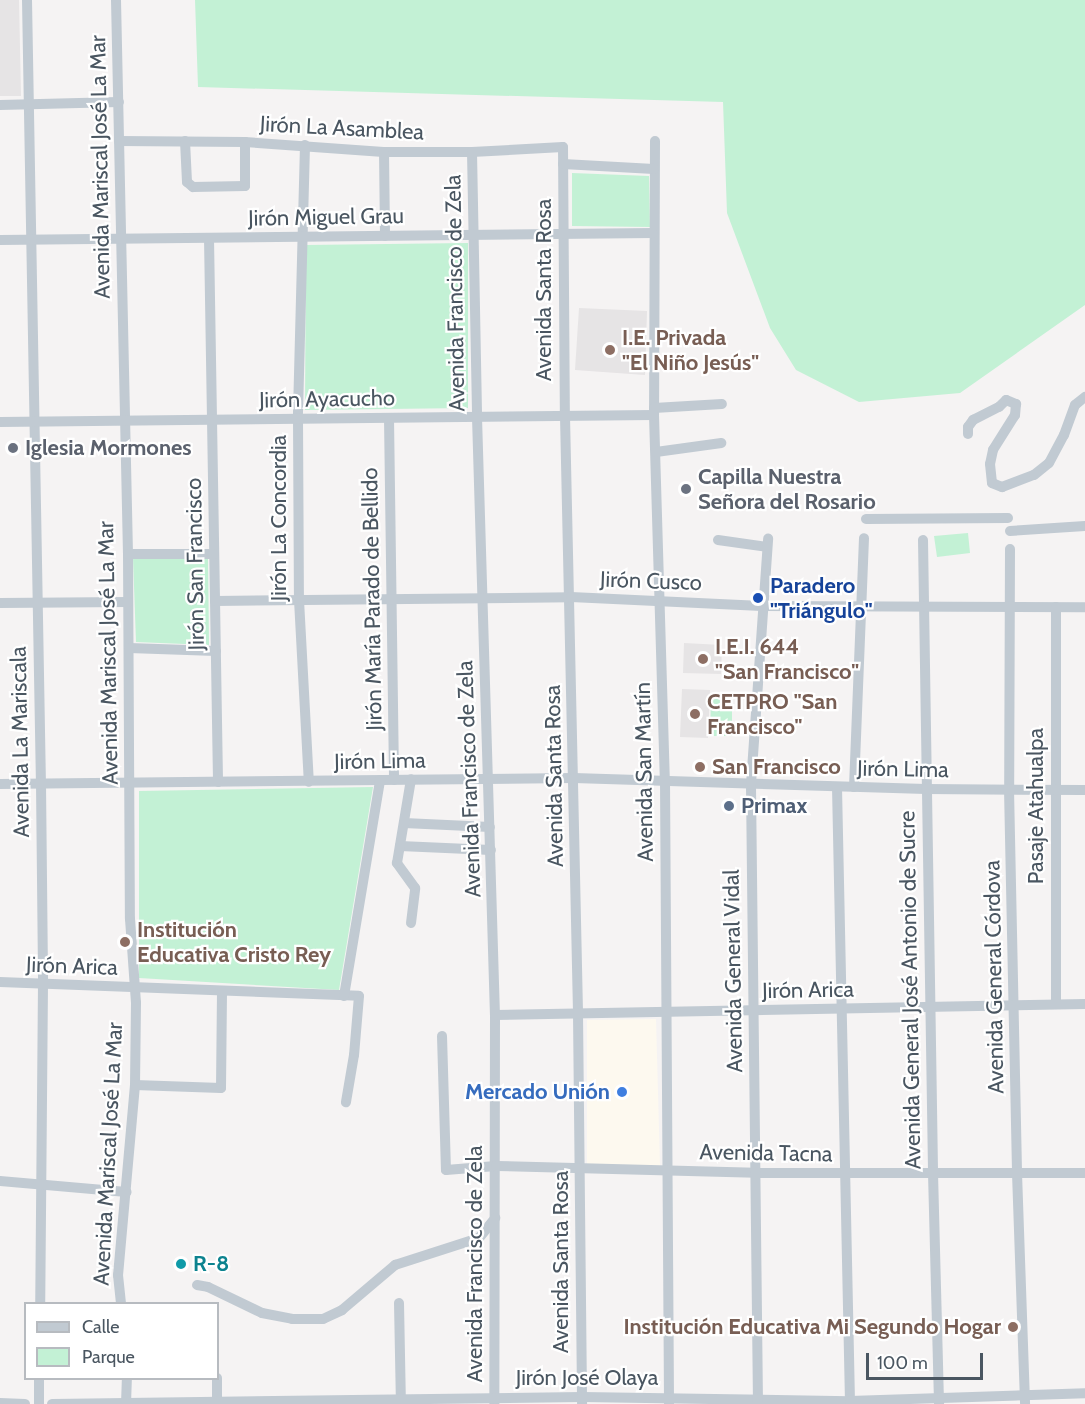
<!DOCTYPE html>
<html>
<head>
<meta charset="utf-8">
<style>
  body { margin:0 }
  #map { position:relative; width:1085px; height:1404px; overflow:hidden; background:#f5f3f3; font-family:Cabin,sans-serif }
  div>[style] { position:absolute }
  .commercial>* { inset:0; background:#fdf9ef }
  .education>* { inset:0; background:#e6e4e5 }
  .green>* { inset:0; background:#c3f1d5 }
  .minor>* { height:10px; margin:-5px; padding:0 5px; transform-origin:5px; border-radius:5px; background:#c1cad2 }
  .dots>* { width:16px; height:16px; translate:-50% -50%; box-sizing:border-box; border:3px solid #fff; border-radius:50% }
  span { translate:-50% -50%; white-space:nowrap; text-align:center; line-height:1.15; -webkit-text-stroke:4.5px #fff; paint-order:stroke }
  .street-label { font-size:22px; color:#4a5661 }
  .education-label { font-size:22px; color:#785e54; font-weight:700 }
  .left { translate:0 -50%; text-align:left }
  .right { translate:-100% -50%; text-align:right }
  .worship-label { font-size:22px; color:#5b616d; font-weight:700 }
  .transit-label { font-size:22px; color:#164399; font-weight:700 }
  .service-label { font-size:22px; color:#4e5e75; font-weight:700 }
  .shop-label { font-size:22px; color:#366cbe; font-weight:700 }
  .culture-label { font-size:22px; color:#0d838f; font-weight:700 }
  .legend { position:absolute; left:24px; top:1302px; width:195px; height:78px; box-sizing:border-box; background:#fff; border:2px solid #b7bbc0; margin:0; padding:8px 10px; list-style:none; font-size:18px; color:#4a5661 }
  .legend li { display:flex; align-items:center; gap:12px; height:30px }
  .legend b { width:30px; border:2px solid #b7bbc0 }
  .scale { position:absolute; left:866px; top:1353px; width:117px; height:27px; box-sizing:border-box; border:3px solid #4a5661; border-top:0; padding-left:8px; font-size:18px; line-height:21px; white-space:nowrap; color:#4a5661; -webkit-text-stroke:4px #fff; paint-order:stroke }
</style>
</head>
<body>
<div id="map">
  <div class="commercial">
    <div style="clip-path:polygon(656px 1019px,660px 1166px,587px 1165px,587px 1020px)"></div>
  </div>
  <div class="education">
    <div style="clip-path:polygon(0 0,19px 0,21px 96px,0 96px)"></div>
    <div style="clip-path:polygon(579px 308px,647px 311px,645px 375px,575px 370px)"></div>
    <div style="clip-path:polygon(684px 643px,722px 645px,721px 674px,683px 673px)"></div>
    <div style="clip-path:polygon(682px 689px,710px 690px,708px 738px,680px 737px)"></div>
  </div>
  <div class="green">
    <div style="clip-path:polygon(195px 0,1085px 0,1085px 305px,960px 393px,859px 402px,796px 370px,770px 328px,727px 213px,723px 102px,198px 87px)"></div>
    <div style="clip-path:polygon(572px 173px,649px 176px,650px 227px,572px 226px)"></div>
    <div style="clip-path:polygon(468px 243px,468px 408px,305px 410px,306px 245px)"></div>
    <div style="clip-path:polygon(968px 533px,970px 553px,937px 557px,934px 536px)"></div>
    <div style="clip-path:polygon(133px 558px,208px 559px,209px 645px,136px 642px)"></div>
    <div style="clip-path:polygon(711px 699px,732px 699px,732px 736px,710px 736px)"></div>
    <div style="clip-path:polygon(373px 787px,339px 990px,139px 978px,139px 791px)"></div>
  </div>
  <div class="minor">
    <div style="left:27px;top:0;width:784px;rotate:88.98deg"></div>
    <div style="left:41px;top:784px;width:200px;rotate:89.4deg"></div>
    <div style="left:43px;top:984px;width:320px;rotate:90.5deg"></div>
    <div style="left:116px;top:0;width:554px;rotate:88.76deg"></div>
    <div style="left:128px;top:554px;width:365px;rotate:89.7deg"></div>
    <div style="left:130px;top:919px;width:84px;rotate:85.9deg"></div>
    <div style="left:136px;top:1003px;width:82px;rotate:90.7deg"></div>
    <div style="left:135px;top:1085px;width:191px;rotate:95.1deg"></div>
    <div style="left:118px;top:1275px;width:29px;rotate:84deg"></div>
    <div style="left:0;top:105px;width:119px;rotate:-1.4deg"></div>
    <div style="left:119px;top:141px;width:126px;rotate:0.5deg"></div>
    <div style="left:245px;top:142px;width:139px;rotate:4.1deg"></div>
    <div style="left:384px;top:152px;width:88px"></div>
    <div style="left:472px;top:152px;width:91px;rotate:-3.1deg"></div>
    <div style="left:563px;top:147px;width:269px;rotate:89.6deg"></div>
    <div style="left:565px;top:416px;width:598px;rotate:88.75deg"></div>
    <div style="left:578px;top:1014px;width:390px;rotate:89.4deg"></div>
    <div style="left:185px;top:141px;width:41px;rotate:87.2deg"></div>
    <div style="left:187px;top:182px;width:8px;rotate:40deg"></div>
    <div style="left:193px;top:187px;width:52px;rotate:-1.1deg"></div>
    <div style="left:245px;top:186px;width:44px;rotate:-90deg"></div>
    <div style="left:655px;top:141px;width:274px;rotate:90.2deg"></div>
    <div style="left:654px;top:415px;width:366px;rotate:88.3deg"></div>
    <div style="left:665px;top:781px;width:623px;rotate:89.63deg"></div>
    <div style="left:305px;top:145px;width:274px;rotate:91.5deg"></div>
    <div style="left:298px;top:419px;width:181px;rotate:89.7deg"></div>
    <div style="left:299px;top:600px;width:182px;rotate:86.9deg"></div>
    <div style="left:384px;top:152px;width:84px;rotate:89.3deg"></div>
    <div style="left:472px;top:152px;width:265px;rotate:88.9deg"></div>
    <div style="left:477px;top:417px;width:598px;rotate:88.28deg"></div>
    <div style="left:495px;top:1015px;width:389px;rotate:90.1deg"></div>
    <div style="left:563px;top:164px;width:91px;rotate:3.1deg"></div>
    <div style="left:209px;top:238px;width:544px;rotate:89.05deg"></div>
    <div style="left:0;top:240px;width:653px;rotate:-0.61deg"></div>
    <div style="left:654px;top:408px;width:68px;rotate:-3.4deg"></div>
    <div style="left:389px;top:418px;width:362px;rotate:89.2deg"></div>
    <div style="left:0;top:422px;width:654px;rotate:-0.61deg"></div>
    <div style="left:968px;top:434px;width:7px;rotate:-90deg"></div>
    <div style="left:968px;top:427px;width:9px;rotate:-54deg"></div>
    <div style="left:973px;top:420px;width:29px;rotate:-27deg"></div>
    <div style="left:999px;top:407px;width:10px;rotate:-45deg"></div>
    <div style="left:1006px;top:400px;width:11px;rotate:22deg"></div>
    <div style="left:1016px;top:404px;width:11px;rotate:95deg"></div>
    <div style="left:1015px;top:415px;width:41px;rotate:122.2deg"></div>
    <div style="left:993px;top:450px;width:14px;rotate:102deg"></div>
    <div style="left:990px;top:464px;width:19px;rotate:84deg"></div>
    <div style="left:992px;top:483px;width:11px;rotate:22deg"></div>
    <div style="left:1002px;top:487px;width:34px;rotate:-21deg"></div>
    <div style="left:1034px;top:475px;width:19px;rotate:-39deg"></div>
    <div style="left:1049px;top:463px;width:32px;rotate:-62deg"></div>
    <div style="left:1064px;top:435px;width:32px;rotate:-70deg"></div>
    <div style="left:1075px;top:405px;width:13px;rotate:-39deg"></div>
    <div style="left:656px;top:452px;width:66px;rotate:-7.9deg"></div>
    <div style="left:866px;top:519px;width:142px;rotate:-0.4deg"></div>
    <div style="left:1010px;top:531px;width:75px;rotate:-3.8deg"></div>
    <div style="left:718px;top:540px;width:49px;rotate:8.1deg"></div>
    <div style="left:923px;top:540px;width:633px;rotate:89.09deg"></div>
    <div style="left:933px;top:1173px;width:231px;rotate:88.5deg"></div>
    <div style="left:1010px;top:549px;width:240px;rotate:90.2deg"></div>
    <div style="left:1009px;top:789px;width:384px;rotate:88.8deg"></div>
    <div style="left:1017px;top:1173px;width:231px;rotate:88deg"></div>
    <div style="left:128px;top:554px;width:86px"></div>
    <div style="left:215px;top:601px;width:356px;rotate:-0.6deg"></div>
    <div style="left:571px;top:597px;width:191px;rotate:2.7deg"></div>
    <div style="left:762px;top:606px;width:323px;rotate:0.2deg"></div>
    <div style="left:0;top:603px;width:128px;rotate:-0.4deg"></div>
    <div style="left:1056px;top:607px;width:397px;rotate:90deg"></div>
    <div style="left:129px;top:648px;width:87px;rotate:2deg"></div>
    <div style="left:0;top:784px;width:574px;rotate:-0.6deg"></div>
    <div style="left:574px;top:778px;width:352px;rotate:1.8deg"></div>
    <div style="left:926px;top:789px;width:159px;rotate:0.4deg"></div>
    <div style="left:837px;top:787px;width:617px;rotate:88.79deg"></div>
    <div style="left:854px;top:787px;width:249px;rotate:-87.7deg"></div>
    <div style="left:404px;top:823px;width:86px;rotate:2.7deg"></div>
    <div style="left:400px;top:846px;width:91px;rotate:2.5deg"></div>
    <div style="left:411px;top:923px;width:35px;rotate:-83deg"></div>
    <div style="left:415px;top:888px;width:31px;rotate:-126deg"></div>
    <div style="left:397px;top:863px;width:85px;rotate:-80.5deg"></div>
    <div style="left:0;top:982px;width:359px;rotate:2.2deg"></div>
    <div style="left:359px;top:996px;width:59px;rotate:94.8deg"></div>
    <div style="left:354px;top:1055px;width:48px;rotate:99.7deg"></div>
    <div style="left:344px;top:996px;width:219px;rotate:-80.5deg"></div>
    <div style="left:495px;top:1015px;width:590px;rotate:-1.07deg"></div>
    <div style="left:442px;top:1036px;width:134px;rotate:88.3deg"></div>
    <div style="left:446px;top:1170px;width:50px;rotate:-4.6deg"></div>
    <div style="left:496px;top:1166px;width:259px;rotate:1.5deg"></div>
    <div style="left:755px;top:1173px;width:330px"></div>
    <div style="left:135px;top:1085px;width:86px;rotate:2deg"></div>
    <div style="left:221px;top:1088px;width:97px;rotate:-89.4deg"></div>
    <div style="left:0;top:1181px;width:127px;rotate:5deg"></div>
    <div style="left:197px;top:1285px;width:11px;rotate:10deg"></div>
    <div style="left:208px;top:1287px;width:60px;rotate:25.7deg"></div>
    <div style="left:262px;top:1313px;width:31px;rotate:11deg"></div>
    <div style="left:292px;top:1319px;width:31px"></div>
    <div style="left:323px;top:1319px;width:21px;rotate:-25deg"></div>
    <div style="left:342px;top:1310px;width:70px;rotate:-40.3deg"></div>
    <div style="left:395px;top:1265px;width:88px;rotate:-17.8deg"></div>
    <div style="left:479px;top:1238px;width:26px;rotate:-51deg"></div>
    <div style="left:399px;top:1303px;width:101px;rotate:88.9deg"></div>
    <div style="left:217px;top:1378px;width:26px;rotate:90deg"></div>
    <div style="left:0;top:1403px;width:25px;rotate:2deg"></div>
    <div style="left:39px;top:1404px;width:26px;rotate:-90deg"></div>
    <div style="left:52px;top:1404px;width:530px;rotate:-0.76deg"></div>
    <div style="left:582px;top:1397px;width:268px;rotate:0.9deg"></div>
    <div style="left:850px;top:1401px;width:235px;rotate:-1.9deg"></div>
    <div style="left:126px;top:1404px;width:26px;rotate:-88deg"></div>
    <div style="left:758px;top:1404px;width:620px;rotate:-90.65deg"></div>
    <div style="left:751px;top:784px;width:246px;rotate:-86deg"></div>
  </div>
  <div class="dots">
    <div style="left:610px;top:350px;background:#8d6e63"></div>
    <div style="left:13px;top:448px;background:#6b7280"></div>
    <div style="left:686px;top:489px;background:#6b7280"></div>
    <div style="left:758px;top:598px;background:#1a4fb4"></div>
    <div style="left:703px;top:659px;background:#8d6e63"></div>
    <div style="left:695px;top:714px;background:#8d6e63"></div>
    <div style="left:700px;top:767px;background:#8d6e63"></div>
    <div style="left:729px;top:806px;background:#5c6f8a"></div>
    <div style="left:125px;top:942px;background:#8d6e63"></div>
    <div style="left:622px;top:1092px;background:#3f7fe0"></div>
    <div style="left:181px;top:1264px;background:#0f9aa8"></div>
    <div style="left:1013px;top:1327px;background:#8d6e63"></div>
  </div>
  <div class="street-label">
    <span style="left:342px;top:128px;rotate:3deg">Jirón La Asamblea</span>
    <span style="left:100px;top:167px;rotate:-91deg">Avenida Mariscal José La Mar</span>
    <span style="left:326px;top:217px;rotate:-1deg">Jirón Miguel Grau</span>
    <span style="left:544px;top:290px;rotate:-90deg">Avenida Santa Rosa</span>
    <span style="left:455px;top:293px;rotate:-91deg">Avenida Francisco de Zela</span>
    <span style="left:327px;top:399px;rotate:-1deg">Jirón Ayacucho</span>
    <span style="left:279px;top:518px;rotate:-90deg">Jirón La Concordia</span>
    <span style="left:195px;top:564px;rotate:-91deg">Jirón San Francisco</span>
    <span style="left:651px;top:581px;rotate:2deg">Jirón Cusco</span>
    <span style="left:372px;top:599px;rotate:-91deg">Jirón María Parado de Bellido</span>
    <span style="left:108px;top:653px;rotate:-91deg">Avenida Mariscal José La Mar</span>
    <span style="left:20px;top:742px;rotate:-91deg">Avenida La Mariscala</span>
    <span style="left:380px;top:761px;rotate:-1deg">Jirón Lima</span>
    <span style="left:903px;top:769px;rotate:1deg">Jirón Lima</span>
    <span style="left:644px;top:772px;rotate:-91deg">Avenida San Martín</span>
    <span style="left:554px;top:776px;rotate:-91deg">Avenida Santa Rosa</span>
    <span style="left:469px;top:779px;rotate:-92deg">Avenida Francisco de Zela</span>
    <span style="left:1036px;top:806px;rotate:-90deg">Pasaje Atahualpa</span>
    <span style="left:72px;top:966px;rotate:2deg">Jirón Arica</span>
    <span style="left:733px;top:971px;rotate:-91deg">Avenida General Vidal</span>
    <span style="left:994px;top:977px;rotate:-91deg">Avenida General Córdova</span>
    <span style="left:808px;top:990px;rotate:-1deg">Jirón Arica</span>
    <span style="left:910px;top:990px;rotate:-91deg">Avenida General José Antonio de Sucre</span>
    <span style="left:766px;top:1153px;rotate:1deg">Avenida Tacna</span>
    <span style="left:108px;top:1154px;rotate:-87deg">Avenida Mariscal José La Mar</span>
    <span style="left:561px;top:1262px;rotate:-90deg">Avenida Santa Rosa</span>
    <span style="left:475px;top:1264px;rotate:-90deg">Avenida Francisco de Zela</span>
    <span style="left:587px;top:1378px">Jirón José Olaya</span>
  </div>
  <div class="education-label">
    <span class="left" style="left:622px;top:350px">I.E. Privada<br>"El Niño Jesús"</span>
    <span class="left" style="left:715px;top:659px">I.E.I. 644<br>"San Francisco"</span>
    <span class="left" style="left:707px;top:714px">CETPRO "San<br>Francisco"</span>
    <span class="left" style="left:712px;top:767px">San Francisco</span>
    <span class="left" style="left:137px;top:942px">Institución<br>Educativa Cristo Rey</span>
    <span class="right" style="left:1001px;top:1327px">Institución Educativa Mi Segundo Hogar</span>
  </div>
  <div class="worship-label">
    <span class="left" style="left:25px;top:448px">Iglesia Mormones</span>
    <span class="left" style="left:698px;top:489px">Capilla Nuestra<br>Señora del Rosario</span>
  </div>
  <div class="transit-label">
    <span class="left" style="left:770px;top:598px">Paradero<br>"Triángulo"</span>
  </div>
  <div class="service-label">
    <span class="left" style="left:741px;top:806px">Primax</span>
  </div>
  <div class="shop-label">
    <span class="right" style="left:610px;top:1092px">Mercado Unión</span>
  </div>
  <div class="culture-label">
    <span class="left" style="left:193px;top:1264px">R-8</span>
  </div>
  <ul class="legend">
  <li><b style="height:8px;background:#c1cad2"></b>Calle</li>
  <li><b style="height:16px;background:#c3f1d5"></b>Parque</li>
  </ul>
  <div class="scale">100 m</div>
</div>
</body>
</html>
